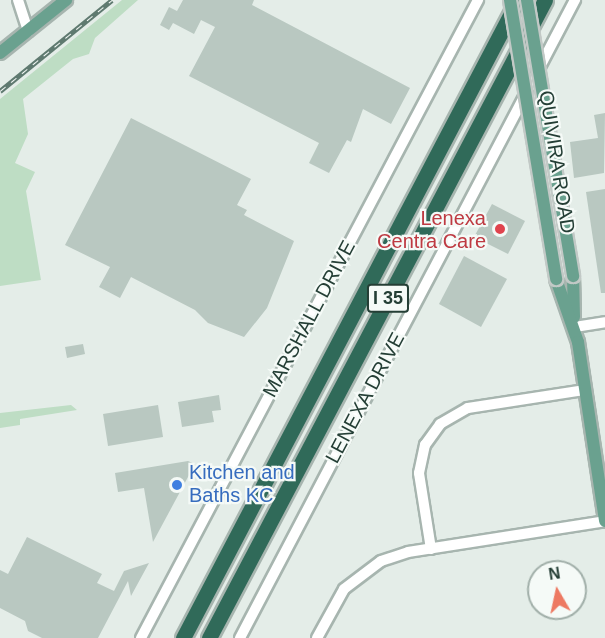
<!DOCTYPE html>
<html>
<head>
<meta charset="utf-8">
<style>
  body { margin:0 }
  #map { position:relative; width:605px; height:638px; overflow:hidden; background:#e4ede8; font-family:Helvetica,sans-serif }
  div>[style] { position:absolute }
  .green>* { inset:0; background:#beddc4 }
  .building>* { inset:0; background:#b9c8c1 }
  .roads { filter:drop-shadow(2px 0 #a7b5af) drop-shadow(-2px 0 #a7b5af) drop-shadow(0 2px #a7b5af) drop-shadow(0 -2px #a7b5af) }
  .minor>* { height:10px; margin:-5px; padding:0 5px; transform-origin:5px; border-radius:5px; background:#fff }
  .major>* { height:12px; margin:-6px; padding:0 6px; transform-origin:6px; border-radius:6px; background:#6aa18f }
  .highway>* { height:15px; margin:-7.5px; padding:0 7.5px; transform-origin:7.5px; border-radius:7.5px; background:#306a59 }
  .rail>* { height:4.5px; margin-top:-2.25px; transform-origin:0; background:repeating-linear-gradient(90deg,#f5faf7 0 7px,#5f7a70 0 14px); box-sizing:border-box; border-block:2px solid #5f7a70 }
  .bridges { filter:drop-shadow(2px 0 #c2c9c6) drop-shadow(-2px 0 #c2c9c6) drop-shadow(0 2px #c2c9c6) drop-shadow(0 -2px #c2c9c6) }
  .major-bridge>* { height:12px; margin:-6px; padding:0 6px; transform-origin:6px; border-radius:6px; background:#6aa18f }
  .dots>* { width:16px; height:16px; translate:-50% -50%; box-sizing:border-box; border:3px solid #f5faf7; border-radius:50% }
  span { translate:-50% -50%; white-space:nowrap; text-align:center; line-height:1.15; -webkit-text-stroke:4.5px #f5faf7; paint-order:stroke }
  .shield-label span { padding:2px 4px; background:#f5faf7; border:2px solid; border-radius:4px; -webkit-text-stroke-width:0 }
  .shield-label { font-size:18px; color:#243e35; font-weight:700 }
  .street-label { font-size:20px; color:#243e35 }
  .health-label { font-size:20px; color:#be3a42 }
  .right { translate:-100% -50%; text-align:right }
  .shop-label { font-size:20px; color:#366cbe }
  .left { translate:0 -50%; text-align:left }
  .north { position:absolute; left:527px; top:560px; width:60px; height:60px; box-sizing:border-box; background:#f5faf7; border:2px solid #a1afa9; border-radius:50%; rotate:351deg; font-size:16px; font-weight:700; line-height:24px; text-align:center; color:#243e35 }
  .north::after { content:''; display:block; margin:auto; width:21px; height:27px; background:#ed7962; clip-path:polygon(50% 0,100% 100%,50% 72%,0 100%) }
</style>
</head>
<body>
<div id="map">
  <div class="green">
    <div style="clip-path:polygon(122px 0,138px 0,95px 38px,89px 54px,73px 59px,23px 99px,28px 134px,15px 163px,35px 172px,26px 191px,41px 280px,0 286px,0 99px)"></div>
    <div style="clip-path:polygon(71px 405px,77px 410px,20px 419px,20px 425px,0 428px,0 413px)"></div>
  </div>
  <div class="building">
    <div style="clip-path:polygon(183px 0,254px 0,252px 5px,410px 88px,391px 124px,363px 109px,351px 142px,347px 140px,329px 173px,309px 163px,319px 143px,189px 76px,215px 27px,201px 20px,194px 34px,173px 23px,169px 30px,160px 25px,169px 7px,177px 11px)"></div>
    <div style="clip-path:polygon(605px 113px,604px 173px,574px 178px,570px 142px,598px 138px,594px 115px)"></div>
    <div style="clip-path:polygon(131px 118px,251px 179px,237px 205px,247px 210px,244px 215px,294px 241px,267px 308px,244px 337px,208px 323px,195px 310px,131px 277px,120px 298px,99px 287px,110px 267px,65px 245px)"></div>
    <div style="clip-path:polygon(605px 189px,605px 293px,601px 293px,586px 192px)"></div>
    <div style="clip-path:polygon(492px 204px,525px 221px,508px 254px,474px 237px)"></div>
    <div style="clip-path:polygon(464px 256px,507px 279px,481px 327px,439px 304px)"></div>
    <div style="clip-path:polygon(83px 344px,85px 354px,67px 358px,65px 347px)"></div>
    <div style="clip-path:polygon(219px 395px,221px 410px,212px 411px,214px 422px,182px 427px,178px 402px)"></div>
    <div style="clip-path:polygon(158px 405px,163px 437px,108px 446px,103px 414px)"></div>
    <div style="clip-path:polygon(188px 461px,195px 464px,153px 542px,144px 488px,118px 492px,115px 473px)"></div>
    <div style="clip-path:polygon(27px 537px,102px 574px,97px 583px,114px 591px,124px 571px,149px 563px,131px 596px,128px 581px,98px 638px,42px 638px,28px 631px,25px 621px,0 608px,0 570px,8px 574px)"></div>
  </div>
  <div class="roads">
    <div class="minor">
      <div style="left:18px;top:0;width:33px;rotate:72deg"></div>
      <div style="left:575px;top:327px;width:30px;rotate:-9deg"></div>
      <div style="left:431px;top:549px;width:77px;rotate:-99deg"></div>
      <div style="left:419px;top:473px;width:29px;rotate:-78deg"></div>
      <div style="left:425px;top:445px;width:26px;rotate:-54deg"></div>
      <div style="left:440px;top:424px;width:32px;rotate:-30deg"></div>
      <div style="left:468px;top:408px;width:117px;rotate:-8.8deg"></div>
      <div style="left:141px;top:638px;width:722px;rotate:-62.16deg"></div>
      <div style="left:240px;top:638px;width:721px;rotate:-62.3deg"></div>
      <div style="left:317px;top:638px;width:56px;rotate:-61.1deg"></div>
      <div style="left:344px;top:589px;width:46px;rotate:-37.1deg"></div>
      <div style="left:381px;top:561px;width:28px;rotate:-18deg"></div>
      <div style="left:408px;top:552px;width:199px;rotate:-8.9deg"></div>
    </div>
    <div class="major">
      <div style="left:0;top:53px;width:85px;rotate:-38.8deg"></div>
      <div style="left:573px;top:276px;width:41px;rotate:88.6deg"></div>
      <div style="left:556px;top:279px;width:67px;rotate:70.8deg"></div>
      <div style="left:578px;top:342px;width:181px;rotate:81.4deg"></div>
    </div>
    <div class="highway">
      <div style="left:183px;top:638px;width:721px;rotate:-62.3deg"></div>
      <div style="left:209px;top:638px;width:721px;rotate:-62.23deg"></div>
    </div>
  </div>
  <div class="rail">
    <div style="left:0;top:91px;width:144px;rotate:-39.1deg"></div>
  </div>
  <div class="bridges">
    <div class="major-bridge">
      <div style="left:510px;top:0;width:283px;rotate:80.6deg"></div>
      <div style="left:527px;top:0;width:280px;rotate:80.5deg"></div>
    </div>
  </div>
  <div class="dots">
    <div style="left:500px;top:229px;background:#e0444e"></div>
    <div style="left:177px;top:485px;background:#3f7fe0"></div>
  </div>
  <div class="shield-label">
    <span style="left:388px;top:298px">I 35</span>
  </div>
  <div class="street-label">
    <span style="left:557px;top:162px;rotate:81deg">QUIVIRA ROAD</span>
    <span style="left:309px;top:319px;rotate:-62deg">MARSHALL DRIVE</span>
    <span style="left:365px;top:398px;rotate:-62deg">LENEXA DRIVE</span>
  </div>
  <div class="health-label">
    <span class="right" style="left:486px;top:230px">Lenexa<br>Centra Care</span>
  </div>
  <div class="shop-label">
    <span class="left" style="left:189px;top:484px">Kitchen and<br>Baths KC</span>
  </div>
  <div class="north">N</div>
</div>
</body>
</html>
